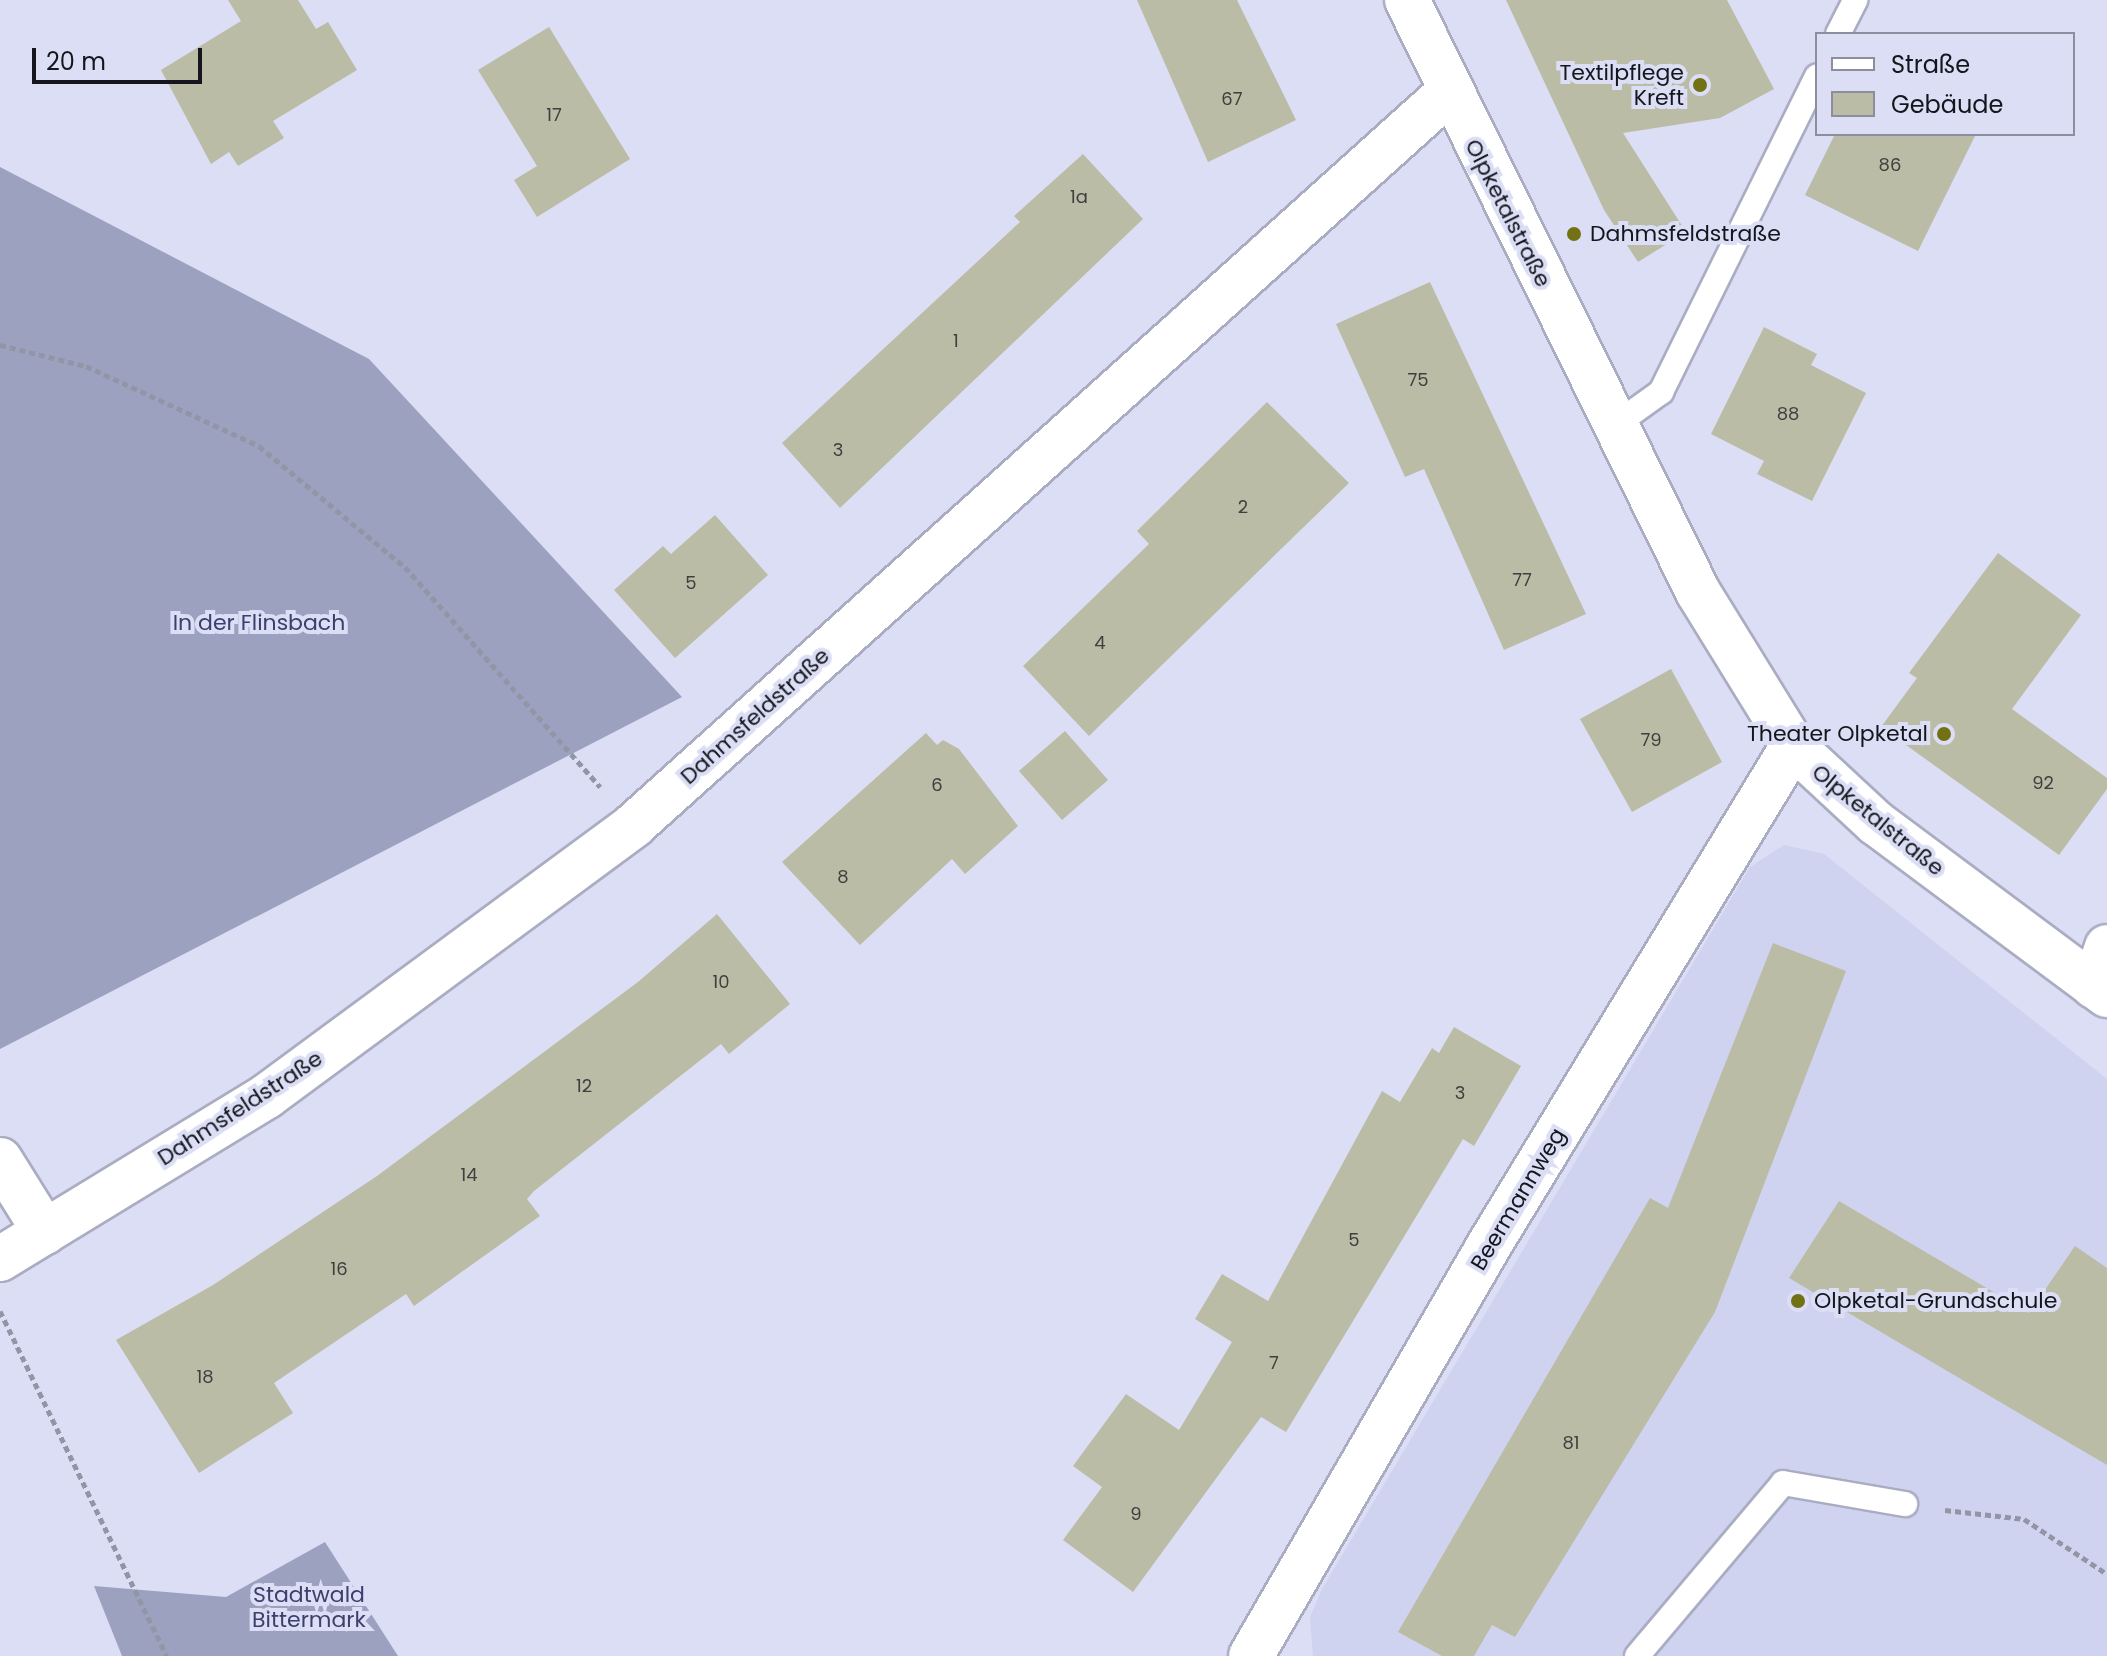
<!DOCTYPE html>
<html>
<head>
<meta charset="utf-8">
<style>
  body { margin:0 }
  #map { position:relative; width:2107px; height:1656px; overflow:hidden; background:#dbdef4; font-family:Poppins,sans-serif }
  div>[style] { position:absolute }
  .built>* { inset:0; background:#cfd3f0 }
  .forest>* { inset:0; background:#9ca1c0 }
  .building>* { inset:0; background:#bbbca6 }
  .path>* { height:5px; margin-top:-2.5px; transform-origin:0; background:repeating-linear-gradient(90deg,#9295a5 0 6px,transparent 0 10px) }
  .roads { filter:drop-shadow(2px 0 #aaadc2) drop-shadow(-2px 0 #aaadc2) drop-shadow(0 2px #aaadc2) drop-shadow(0 -2px #aaadc2) }
  .lane>* { height:24px; margin:-12px; padding:0 12px; transform-origin:12px; border-radius:12px; background:#fff }
  .street>* { height:44px; margin:-22px; padding:0 22px; transform-origin:22px; border-radius:22px; background:#fff }
  .secondary>* { height:44px; margin:-22px; padding:0 22px; transform-origin:22px; border-radius:22px; background:#fff }
  .dots>* { width:22px; height:22px; translate:-50% -50%; box-sizing:border-box; border:4px solid #dbdef4; border-radius:50% }
  span { translate:-50% -50%; white-space:nowrap; text-align:center; line-height:1.15; -webkit-text-stroke:8px #dbdef4; paint-order:stroke }
  .number-label { font-size:18px; color:#3e403f }
  .number-label span { -webkit-text-stroke-width:0 }
  .poi-label { font-size:22px; color:#15161d }
  .right { translate:-100% -50%; text-align:right }
  .left { translate:0 -50%; text-align:left }
  .street-label { font-size:22px; color:#15161d }
  .park-label { font-size:22px; color:#3c406c }
  .legend { position:absolute; left:1815px; top:32px; width:260px; height:104px; box-sizing:border-box; background:#dbdef4; border:2px solid #8c8e9e; margin:0; padding:10px 14px; list-style:none; font-size:24px; color:#15161d }
  .legend li { display:flex; align-items:center; gap:16px; height:40px }
  .legend b { width:40px; border:2px solid #8c8e9e }
  .scale { position:absolute; left:32px; top:48px; width:170px; height:36px; box-sizing:border-box; border:4px solid #15161d; border-top:0; padding-left:10px; font-size:24px; line-height:28px; white-space:nowrap; color:#15161d; -webkit-text-stroke:6px #dbdef4; paint-order:stroke }
</style>
</head>
<body>
<div id="map">
  <div class="built">
    <div style="clip-path:polygon(1784px 845px,1824px 854px,2107px 1079px,2107px 1656px,1313px 1656px,1310px 1617px,1322px 1589px,1750px 867px)"></div>
  </div>
  <div class="forest">
    <div style="clip-path:polygon(0 167px,369px 359px,682px 697px,0 1049px)"></div>
    <div style="clip-path:polygon(325px 1542px,398px 1656px,122px 1656px,94px 1586px,226px 1597px)"></div>
  </div>
  <div class="building">
    <div style="clip-path:polygon(228px 0,298px 0,316px 29px,328px 22px,357px 70px,273px 121px,284px 138px,238px 166px,229px 152px,211px 164px,161px 70px,241px 21px)"></div>
    <div style="clip-path:polygon(1137px 0,1237px 0,1296px 120px,1208px 162px)"></div>
    <div style="clip-path:polygon(1506px 0,1727px 0,1774px 89px,1720px 118px,1623px 133px,1686px 232px,1638px 262px,1604px 210px)"></div>
    <div style="clip-path:polygon(549px 27px,630px 159px,537px 217px,514px 180px,537px 166px,478px 70px)"></div>
    <div style="clip-path:polygon(1835px 134px,1976px 134px,1918px 251px,1805px 195px)"></div>
    <div style="clip-path:polygon(1083px 154px,1143px 219px,840px 508px,782px 443px,1020px 222px,1014px 216px)"></div>
    <div style="clip-path:polygon(1430px 282px,1586px 614px,1504px 650px,1424px 469px,1405px 477px,1336px 324px)"></div>
    <div style="clip-path:polygon(1764px 327px,1817px 354px,1811px 365px,1866px 393px,1812px 501px,1757px 474px,1764px 461px,1711px 434px)"></div>
    <div style="clip-path:polygon(1267px 402px,1349px 483px,1089px 736px,1023px 666px,1149px 544px,1137px 531px)"></div>
    <div style="clip-path:polygon(715px 515px,768px 575px,675px 658px,614px 590px,663px 546px,671px 554px)"></div>
    <div style="clip-path:polygon(1998px 553px,2081px 615px,2012px 709px,2107px 778px,2107px 789px,2059px 855px,1881px 727px,1917px 678px,1909px 673px)"></div>
    <div style="clip-path:polygon(1671px 669px,1722px 762px,1632px 812px,1580px 719px)"></div>
    <div style="clip-path:polygon(1065px 731px,1108px 780px,1062px 820px,1019px 771px)"></div>
    <div style="clip-path:polygon(926px 733px,937px 745px,943px 740px,959px 749px,1018px 826px,965px 874px,952px 859px,860px 945px,782px 862px)"></div>
    <div style="clip-path:polygon(717px 914px,790px 1004px,729px 1054px,721px 1044px,534px 1191px,527px 1199px,540px 1216px,414px 1306px,406px 1294px,274px 1383px,293px 1413px,199px 1473px,116px 1340px,213px 1285px,377px 1176px,638px 982px)"></div>
    <div style="clip-path:polygon(1773px 943px,1846px 971px,1715px 1312px,1515px 1637px,1492px 1625px,1474px 1656px,1442px 1656px,1398px 1632px,1650px 1198px,1668px 1208px)"></div>
    <div style="clip-path:polygon(1454px 1027px,1521px 1066px,1474px 1146px,1463px 1139px,1286px 1432px,1261px 1417px,1133px 1592px,1063px 1540px,1102px 1487px,1073px 1466px,1126px 1394px,1179px 1430px,1232px 1342px,1195px 1319px,1222px 1274px,1268px 1301px,1382px 1091px,1400px 1102px,1432px 1048px,1439px 1053px)"></div>
    <div style="clip-path:polygon(1839px 1201px,2029px 1313px,2075px 1246px,2107px 1268px,2107px 1465px,1789px 1278px)"></div>
  </div>
  <div class="path">
    <div style="left:0;top:345px;width:89px;rotate:13.7deg"></div>
    <div style="left:86px;top:366px;width:191px;rotate:24.8deg"></div>
    <div style="left:259px;top:446px;width:190px;rotate:39.7deg"></div>
    <div style="left:405px;top:567px;width:294px;rotate:48.4deg"></div>
    <div style="left:0;top:1311px;width:383px;rotate:64.2deg"></div>
    <div style="left:1945px;top:1510px;width:80px;rotate:6.5deg"></div>
    <div style="left:2024px;top:1519px;width:100px;rotate:33.5deg"></div>
  </div>
  <div class="roads">
    <div class="lane">
      <div style="left:1838px;top:34px;width:38px;rotate:-63deg"></div>
      <div style="left:1615px;top:425px;width:57px;rotate:-35.7deg"></div>
      <div style="left:1661px;top:392px;width:352px;rotate:-63.7deg"></div>
      <div style="left:1637px;top:1656px;width:226px;rotate:-49.8deg"></div>
      <div style="left:1783px;top:1483px;width:124px;rotate:9.8deg"></div>
    </div>
    <div class="street">
      <div style="left:2094px;top:986px;width:41px;rotate:-71.6deg"></div>
      <div style="left:0;top:1160px;width:85px;rotate:58deg"></div>
      <div style="left:0;top:1259px;width:313px;rotate:-31.4deg"></div>
      <div style="left:267px;top:1096px;width:456px;rotate:-36.4deg"></div>
      <div style="left:634px;top:825px;width:1095px;rotate:-41.96deg"></div>
      <div style="left:1251px;top:1656px;width:473px;rotate:-59.9deg"></div>
      <div style="left:1488px;top:1247px;width:587px;rotate:-58.67deg"></div>
    </div>
    <div class="secondary">
      <div style="left:1407px;top:0;width:660px;rotate:63.82deg"></div>
      <div style="left:1698px;top:592px;width:181px;rotate:58.3deg"></div>
      <div style="left:1793px;top:746px;width:113px;rotate:42.9deg"></div>
      <div style="left:1876px;top:823px;width:288px;rotate:36.7deg"></div>
    </div>
  </div>
  <div class="dots">
    <div style="left:1700px;top:85px;background:#727114"></div>
    <div style="left:1574px;top:234px;background:#727114"></div>
    <div style="left:1944px;top:734px;background:#727114"></div>
    <div style="left:1798px;top:1301px;background:#727114"></div>
  </div>
  <div class="number-label">
    <span style="left:1232px;top:99px">67</span>
    <span style="left:554px;top:115px">17</span>
    <span style="left:1890px;top:165px">86</span>
    <span style="left:1079px;top:197px">1a</span>
    <span style="left:956px;top:341px">1</span>
    <span style="left:1418px;top:380px">75</span>
    <span style="left:1788px;top:414px">88</span>
    <span style="left:838px;top:450px">3</span>
    <span style="left:1243px;top:507px">2</span>
    <span style="left:1522px;top:580px">77</span>
    <span style="left:691px;top:583px">5</span>
    <span style="left:1100px;top:643px">4</span>
    <span style="left:1651px;top:740px">79</span>
    <span style="left:2043px;top:783px">92</span>
    <span style="left:937px;top:785px">6</span>
    <span style="left:843px;top:877px">8</span>
    <span style="left:721px;top:982px">10</span>
    <span style="left:584px;top:1086px">12</span>
    <span style="left:1460px;top:1093px">3</span>
    <span style="left:469px;top:1175px">14</span>
    <span style="left:1354px;top:1240px">5</span>
    <span style="left:339px;top:1269px">16</span>
    <span style="left:1274px;top:1363px">7</span>
    <span style="left:205px;top:1377px">18</span>
    <span style="left:1571px;top:1443px">81</span>
    <span style="left:1136px;top:1514px">9</span>
  </div>
  <div class="poi-label">
    <span class="right" style="left:1684px;top:85px">Textilpflege<br>Kreft</span>
    <span class="left" style="left:1590px;top:234px">Dahmsfeldstraße</span>
    <span class="right" style="left:1928px;top:734px">Theater Olpketal</span>
    <span class="left" style="left:1814px;top:1301px">Olpketal-Grundschule</span>
  </div>
  <div class="street-label">
    <span style="left:1508px;top:213px;rotate:63deg">Olpketalstraße</span>
    <span style="left:755px;top:716px;rotate:-42deg">Dahmsfeldstraße</span>
    <span style="left:1878px;top:820px;rotate:39deg">Olpketalstraße</span>
    <span style="left:240px;top:1108px;rotate:-33deg">Dahmsfeldstraße</span>
    <span style="left:1518px;top:1199px;rotate:-59deg">Beermannweg</span>
  </div>
  <div class="park-label">
    <span style="left:259px;top:623px">In der Flinsbach</span>
    <span style="left:309px;top:1607px">Stadtwald<br>Bittermark</span>
  </div>
  <ul class="legend">
  <li><b style="height:10px;background:#fff"></b>Straße</li>
  <li><b style="height:22px;background:#bbbca6"></b>Gebäude</li>
  </ul>
  <div class="scale">20 m</div>
</div>
</body>
</html>
